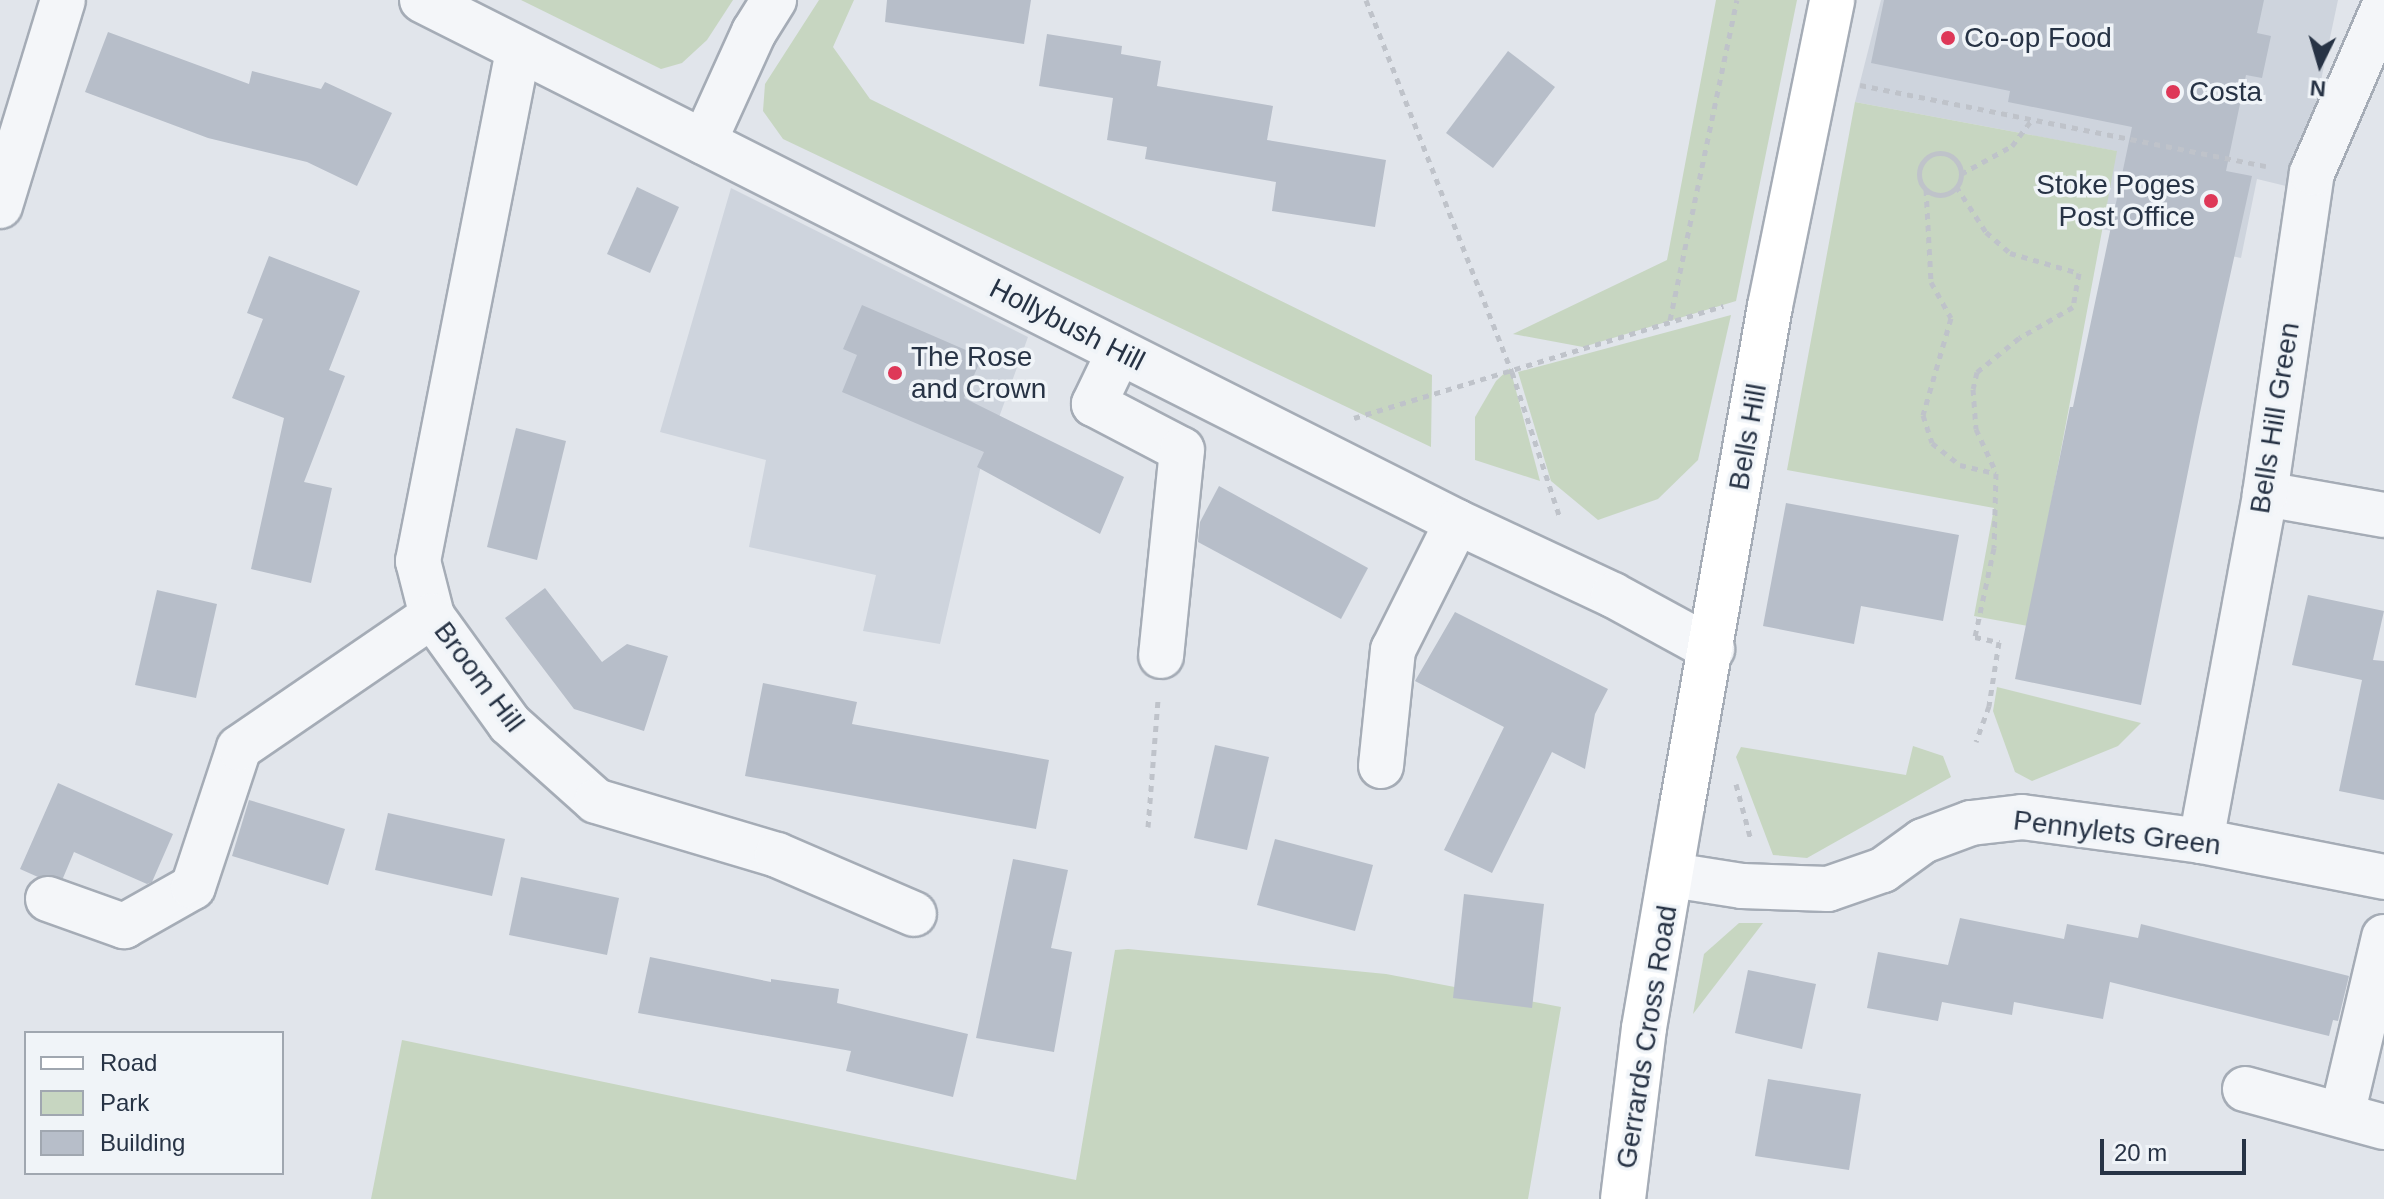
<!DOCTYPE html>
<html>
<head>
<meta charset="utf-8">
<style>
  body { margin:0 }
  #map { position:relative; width:2384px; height:1199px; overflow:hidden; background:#e1e5eb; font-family:Arial,sans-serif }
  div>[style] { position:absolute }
  .built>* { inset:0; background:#ced4dd }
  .green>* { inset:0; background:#c7d6c1 }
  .building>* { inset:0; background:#b7bec9 }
  .path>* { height:5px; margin-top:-2.5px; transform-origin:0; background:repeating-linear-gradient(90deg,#bfc3ca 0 6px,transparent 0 12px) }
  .path>.ring { margin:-2.5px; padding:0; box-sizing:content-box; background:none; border:5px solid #bfc3ca; border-radius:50% }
  .roads { filter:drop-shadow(2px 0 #a5acb6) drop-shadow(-2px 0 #a5acb6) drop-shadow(0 2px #a5acb6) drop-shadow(0 -2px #a5acb6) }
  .minor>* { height:44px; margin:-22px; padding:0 22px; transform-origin:22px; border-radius:22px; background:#f4f6f9 }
  .major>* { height:44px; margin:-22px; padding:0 22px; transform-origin:22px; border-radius:22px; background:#fff }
  .dots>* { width:22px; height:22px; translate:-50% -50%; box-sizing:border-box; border:4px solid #f0f4f8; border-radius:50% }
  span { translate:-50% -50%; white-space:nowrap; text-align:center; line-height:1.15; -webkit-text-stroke:7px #f0f4f8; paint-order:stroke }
  .poi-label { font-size:28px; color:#273345 }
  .left { translate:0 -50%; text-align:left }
  .right { translate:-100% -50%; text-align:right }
  .street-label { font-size:28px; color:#273345 }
  .legend { position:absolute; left:24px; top:1031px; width:260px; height:144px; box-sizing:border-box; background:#f0f4f8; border:2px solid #a0a7b0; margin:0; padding:10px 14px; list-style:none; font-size:24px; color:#273345 }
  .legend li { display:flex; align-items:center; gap:16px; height:40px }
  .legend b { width:40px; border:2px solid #a0a7b0 }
  .north { position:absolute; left:2280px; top:24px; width:80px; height:80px; -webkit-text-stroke:6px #f0f4f8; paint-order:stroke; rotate:185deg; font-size:22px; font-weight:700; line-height:32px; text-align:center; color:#273345 }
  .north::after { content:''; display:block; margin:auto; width:28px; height:36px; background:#273345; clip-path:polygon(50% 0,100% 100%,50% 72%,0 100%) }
  .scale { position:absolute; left:2100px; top:1139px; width:146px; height:36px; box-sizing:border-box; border:4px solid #273345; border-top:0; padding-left:10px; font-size:24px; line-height:28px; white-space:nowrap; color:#273345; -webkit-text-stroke:6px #f0f4f8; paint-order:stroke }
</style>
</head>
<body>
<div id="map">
  <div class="built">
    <div style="clip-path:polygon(1881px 0,2338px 0,2298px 189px,2257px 179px,2241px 258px,2102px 229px,2116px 151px,1855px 102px)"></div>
    <div style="clip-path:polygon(731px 188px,1028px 337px,980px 470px,940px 644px,863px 631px,876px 575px,749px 547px,766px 460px,660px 432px)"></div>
  </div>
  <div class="green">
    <div style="clip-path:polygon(521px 0,733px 0,707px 40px,682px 63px,661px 69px)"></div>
    <div style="clip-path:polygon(819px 0,854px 0,833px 47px,870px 99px,1432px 375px,1431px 447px,783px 139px,763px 111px,765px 84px)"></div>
    <div style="clip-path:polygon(1716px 0,1797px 0,1736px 301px,1583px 347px,1513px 334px,1667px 260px)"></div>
    <div style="clip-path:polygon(1855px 102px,2117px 151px,2028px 626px,1974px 616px,1994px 508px,1787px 470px)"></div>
    <div style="clip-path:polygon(1731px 315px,1698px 460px,1658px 499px,1598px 520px,1551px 481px,1518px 372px)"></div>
    <div style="clip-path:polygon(1510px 368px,1540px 481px,1475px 460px,1475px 417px,1496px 381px)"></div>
    <div style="clip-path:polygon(1997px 687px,2141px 723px,2118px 746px,2032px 781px,2015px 772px,1993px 711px)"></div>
    <div style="clip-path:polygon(1913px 746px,1943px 756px,1951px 777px,1807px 858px,1773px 855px,1736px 757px,1741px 747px,1906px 775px)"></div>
    <div style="clip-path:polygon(1739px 923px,1763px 923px,1693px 1014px,1704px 954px)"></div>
    <div style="clip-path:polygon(1128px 949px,1386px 974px,1561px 1007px,1528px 1199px,371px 1199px,402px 1040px,1076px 1180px,1115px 950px)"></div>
  </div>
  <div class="building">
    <div style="clip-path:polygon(887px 0,1031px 0,1024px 44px,885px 22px)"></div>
    <div style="clip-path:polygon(1884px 0,2264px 0,2257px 33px,2271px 36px,2262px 78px,2246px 75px,2226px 171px,2252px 176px,2199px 417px,2141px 705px,2015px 679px,2070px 407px,2073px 407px,2132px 127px,2008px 102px,2010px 91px,1871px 63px)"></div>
    <div style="clip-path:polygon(108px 32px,249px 84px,252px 71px,321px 89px,325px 82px,392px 113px,357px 186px,307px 162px,208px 138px,85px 92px)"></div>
    <div style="clip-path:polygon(1047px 34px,1122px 46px,1121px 54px,1161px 61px,1157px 86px,1273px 106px,1267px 140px,1386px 160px,1375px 227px,1272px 211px,1276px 182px,1145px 159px,1147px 147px,1107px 140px,1113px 98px,1039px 86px)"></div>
    <div style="clip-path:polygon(1508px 51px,1555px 87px,1493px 168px,1446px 133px)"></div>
    <div style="clip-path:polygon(637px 187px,679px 207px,650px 273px,607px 254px)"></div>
    <div style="clip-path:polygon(269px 256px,360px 291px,329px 370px,345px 376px,304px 482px,332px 488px,311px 583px,251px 569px,284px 418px,232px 398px,263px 319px,247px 313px)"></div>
    <div style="clip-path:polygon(862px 305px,982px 357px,964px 398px,1124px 477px,1100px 534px,977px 467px,984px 452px,842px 392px,857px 355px,843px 349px)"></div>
    <div style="clip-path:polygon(516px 428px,566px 441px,537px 560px,487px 547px)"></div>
    <div style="clip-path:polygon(1219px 486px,1368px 568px,1341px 619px,1198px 542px,1200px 522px)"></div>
    <div style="clip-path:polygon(1786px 503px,1959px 535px,1943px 621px,1861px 606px,1854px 644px,1763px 626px)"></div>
    <div style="clip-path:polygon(545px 588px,602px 662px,627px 644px,668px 656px,644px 731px,574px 709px,505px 618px)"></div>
    <div style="clip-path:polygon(157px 590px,217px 604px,196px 698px,135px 685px)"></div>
    <div style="clip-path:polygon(2308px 595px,2384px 611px,2373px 660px,2384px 661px,2384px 800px,2339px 791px,2362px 680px,2292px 665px)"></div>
    <div style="clip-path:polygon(1455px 612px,1608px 689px,1595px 714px,1585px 769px,1552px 752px,1492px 873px,1444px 850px,1504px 727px,1415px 681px)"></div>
    <div style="clip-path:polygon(763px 683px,857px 702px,852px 724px,1049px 760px,1036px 829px,745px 776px)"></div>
    <div style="clip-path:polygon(1215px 745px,1269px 757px,1247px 850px,1194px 838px)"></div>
    <div style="clip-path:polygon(58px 783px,173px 834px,152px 882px,147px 884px,74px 852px,63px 878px,38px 877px,20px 869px)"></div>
    <div style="clip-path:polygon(249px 800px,345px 829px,328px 885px,232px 856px)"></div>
    <div style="clip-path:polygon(388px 813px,505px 839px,492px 896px,375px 870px)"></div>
    <div style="clip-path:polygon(1275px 839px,1373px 865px,1355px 931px,1257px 905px)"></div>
    <div style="clip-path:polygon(1013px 859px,1068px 870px,1051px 948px,1072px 952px,1054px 1052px,976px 1038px)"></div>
    <div style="clip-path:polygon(521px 877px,619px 898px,607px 955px,509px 935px)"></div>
    <div style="clip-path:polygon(1464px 894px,1544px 904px,1532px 1008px,1453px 998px)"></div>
    <div style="clip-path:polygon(1960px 918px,2064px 939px,2067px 924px,2138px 938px,2141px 924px,2349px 976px,2338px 1021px,2333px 1020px,2329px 1036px,2110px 982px,2103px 1019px,2014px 1002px,2012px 1015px,1942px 1002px,1938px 1021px,1867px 1008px,1878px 952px,1948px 965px)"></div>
    <div style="clip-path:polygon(650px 957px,771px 982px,771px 979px,839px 989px,837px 1003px,968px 1034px,953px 1097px,846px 1071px,851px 1051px,638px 1013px)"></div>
    <div style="clip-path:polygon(1748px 970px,1816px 984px,1802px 1049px,1735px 1033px)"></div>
    <div style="clip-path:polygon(1768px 1079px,1861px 1094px,1849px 1170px,1755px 1156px)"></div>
  </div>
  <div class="path">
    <div style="left:1366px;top:0;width:400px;rotate:68.6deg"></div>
    <div style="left:1512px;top:372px;width:154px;rotate:71.8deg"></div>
    <div style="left:1860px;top:85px;width:414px;rotate:11.3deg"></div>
    <div class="ring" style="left:1919px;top:153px;width:37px;height:37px"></div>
    <div style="left:1961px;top:174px;width:58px;rotate:-28.8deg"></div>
    <div style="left:2012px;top:146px;width:35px;rotate:-53deg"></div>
    <div style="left:1956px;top:186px;width:55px;rotate:56.9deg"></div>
    <div style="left:1986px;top:232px;width:32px;rotate:41deg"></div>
    <div style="left:2010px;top:253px;width:72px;rotate:16.2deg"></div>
    <div style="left:2079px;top:273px;width:35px;rotate:100deg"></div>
    <div style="left:2073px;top:307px;width:62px;rotate:150.1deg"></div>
    <div style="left:2019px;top:338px;width:54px;rotate:141deg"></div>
    <div style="left:1977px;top:372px;width:17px;rotate:103deg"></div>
    <div style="left:1973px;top:389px;width:40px;rotate:85.7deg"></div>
    <div style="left:1976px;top:429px;width:47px;rotate:65.1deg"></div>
    <div style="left:1926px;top:189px;width:93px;rotate:86.9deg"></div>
    <div style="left:1931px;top:282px;width:41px;rotate:60.9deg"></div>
    <div style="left:1951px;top:318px;width:101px;rotate:106.1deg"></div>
    <div style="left:1923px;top:415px;width:29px;rotate:72deg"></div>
    <div style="left:1932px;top:443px;width:36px;rotate:38deg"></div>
    <div style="left:1960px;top:465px;width:37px;rotate:13deg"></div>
    <div style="left:1996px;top:473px;width:75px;rotate:91.5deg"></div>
    <div style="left:1994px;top:548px;width:91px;rotate:102.1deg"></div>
    <div style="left:1975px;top:637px;width:25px;rotate:12deg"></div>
    <div style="left:1999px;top:642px;width:65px;rotate:98.9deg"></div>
    <div style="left:1989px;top:706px;width:38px;rotate:110deg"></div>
    <div style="left:1670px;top:320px;width:327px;rotate:-78.2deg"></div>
    <div style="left:1354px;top:418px;width:386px;rotate:-16.9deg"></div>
    <div style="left:1736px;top:784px;width:58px;rotate:75deg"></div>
    <div style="left:1148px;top:827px;width:127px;rotate:-85.5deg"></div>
  </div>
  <div class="roads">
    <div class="minor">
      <div style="left:422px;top:0;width:1159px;rotate:26.76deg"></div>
      <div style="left:1457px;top:522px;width:172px;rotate:25.1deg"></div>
      <div style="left:1613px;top:595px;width:113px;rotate:28.6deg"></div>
      <div style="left:518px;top:51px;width:520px;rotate:101.09deg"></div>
      <div style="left:418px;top:561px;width:57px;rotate:75.7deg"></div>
      <div style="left:432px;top:616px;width:133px;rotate:54.2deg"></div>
      <div style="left:510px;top:724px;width:115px;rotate:41.8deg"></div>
      <div style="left:596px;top:801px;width:189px;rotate:16.6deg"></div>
      <div style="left:777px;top:855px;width:149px;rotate:23.3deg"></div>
      <div style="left:704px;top:142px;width:121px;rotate:-65.6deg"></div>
      <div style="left:754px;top:32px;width:38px;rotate:-58deg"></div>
      <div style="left:0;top:206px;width:215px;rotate:-73deg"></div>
      <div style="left:1119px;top:352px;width:58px;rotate:115.7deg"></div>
      <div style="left:1094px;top:404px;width:99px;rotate:27.6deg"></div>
      <div style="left:1182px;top:450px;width:207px;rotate:95.8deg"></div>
      <div style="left:2265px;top:494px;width:121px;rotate:10deg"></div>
      <div style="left:1381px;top:766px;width:117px;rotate:-84.1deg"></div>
      <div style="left:1393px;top:650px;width:143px;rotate:-63.4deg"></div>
      <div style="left:2201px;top:841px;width:353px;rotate:-79.5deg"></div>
      <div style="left:2265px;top:494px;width:324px;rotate:-81.7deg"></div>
      <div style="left:2312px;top:173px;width:181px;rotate:-66.6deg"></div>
      <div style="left:1672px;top:875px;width:71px;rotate:8.9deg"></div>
      <div style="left:1742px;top:886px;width:86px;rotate:2deg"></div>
      <div style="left:1828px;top:889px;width:58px;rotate:-19.1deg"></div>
      <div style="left:1883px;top:870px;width:49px;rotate:-35.9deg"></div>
      <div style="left:1923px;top:841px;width:51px;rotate:-20.6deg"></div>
      <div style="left:1971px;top:823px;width:51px;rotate:-6.7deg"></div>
      <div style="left:2022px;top:817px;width:181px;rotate:7.6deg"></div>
      <div style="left:2201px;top:841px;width:187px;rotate:11.1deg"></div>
      <div style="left:48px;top:899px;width:81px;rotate:19.6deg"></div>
      <div style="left:124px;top:926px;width:79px;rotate:-29.5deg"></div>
      <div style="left:193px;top:887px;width:146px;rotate:-71.7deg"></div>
      <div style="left:239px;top:748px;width:234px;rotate:-34.4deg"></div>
      <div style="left:2245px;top:1089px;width:144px;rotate:15.3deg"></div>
      <div style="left:2342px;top:1115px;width:183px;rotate:-76.7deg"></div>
    </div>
    <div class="major">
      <div style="left:1623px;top:1199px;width:172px;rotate:-83deg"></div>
      <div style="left:1644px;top:1028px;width:225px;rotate:-80.3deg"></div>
      <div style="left:1682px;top:806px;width:508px;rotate:-80.02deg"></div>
      <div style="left:1770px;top:306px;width:312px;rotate:-78.5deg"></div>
    </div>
  </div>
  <div class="dots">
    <div style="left:1948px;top:38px;background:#de3858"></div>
    <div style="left:2173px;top:92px;background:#de3858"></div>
    <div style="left:2211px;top:201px;background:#de3858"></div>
    <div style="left:895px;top:373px;background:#de3858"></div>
  </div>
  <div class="poi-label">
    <span class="left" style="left:1964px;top:38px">Co-op Food</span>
    <span class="left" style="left:2189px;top:92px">Costa</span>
    <span class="right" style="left:2195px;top:201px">Stoke Poges<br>Post Office</span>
    <span class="left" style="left:911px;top:373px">The Rose<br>and Crown</span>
  </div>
  <div class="street-label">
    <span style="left:1067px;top:325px;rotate:27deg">Hollybush Hill</span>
    <span style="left:2275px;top:418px;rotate:-81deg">Bells Hill Green</span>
    <span style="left:1748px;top:437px;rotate:-80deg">Bells Hill</span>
    <span style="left:479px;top:677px;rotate:53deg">Broom Hill</span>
    <span style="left:2117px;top:833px;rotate:7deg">Pennylets Green</span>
    <span style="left:1647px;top:1037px;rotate:-81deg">Gerrards Cross Road</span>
  </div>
  <ul class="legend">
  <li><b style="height:10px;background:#fff"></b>Road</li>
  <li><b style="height:22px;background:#c7d6c1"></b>Park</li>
  <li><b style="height:22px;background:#b7bec9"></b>Building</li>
  </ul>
  <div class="north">N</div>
  <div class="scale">20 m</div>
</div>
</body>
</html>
